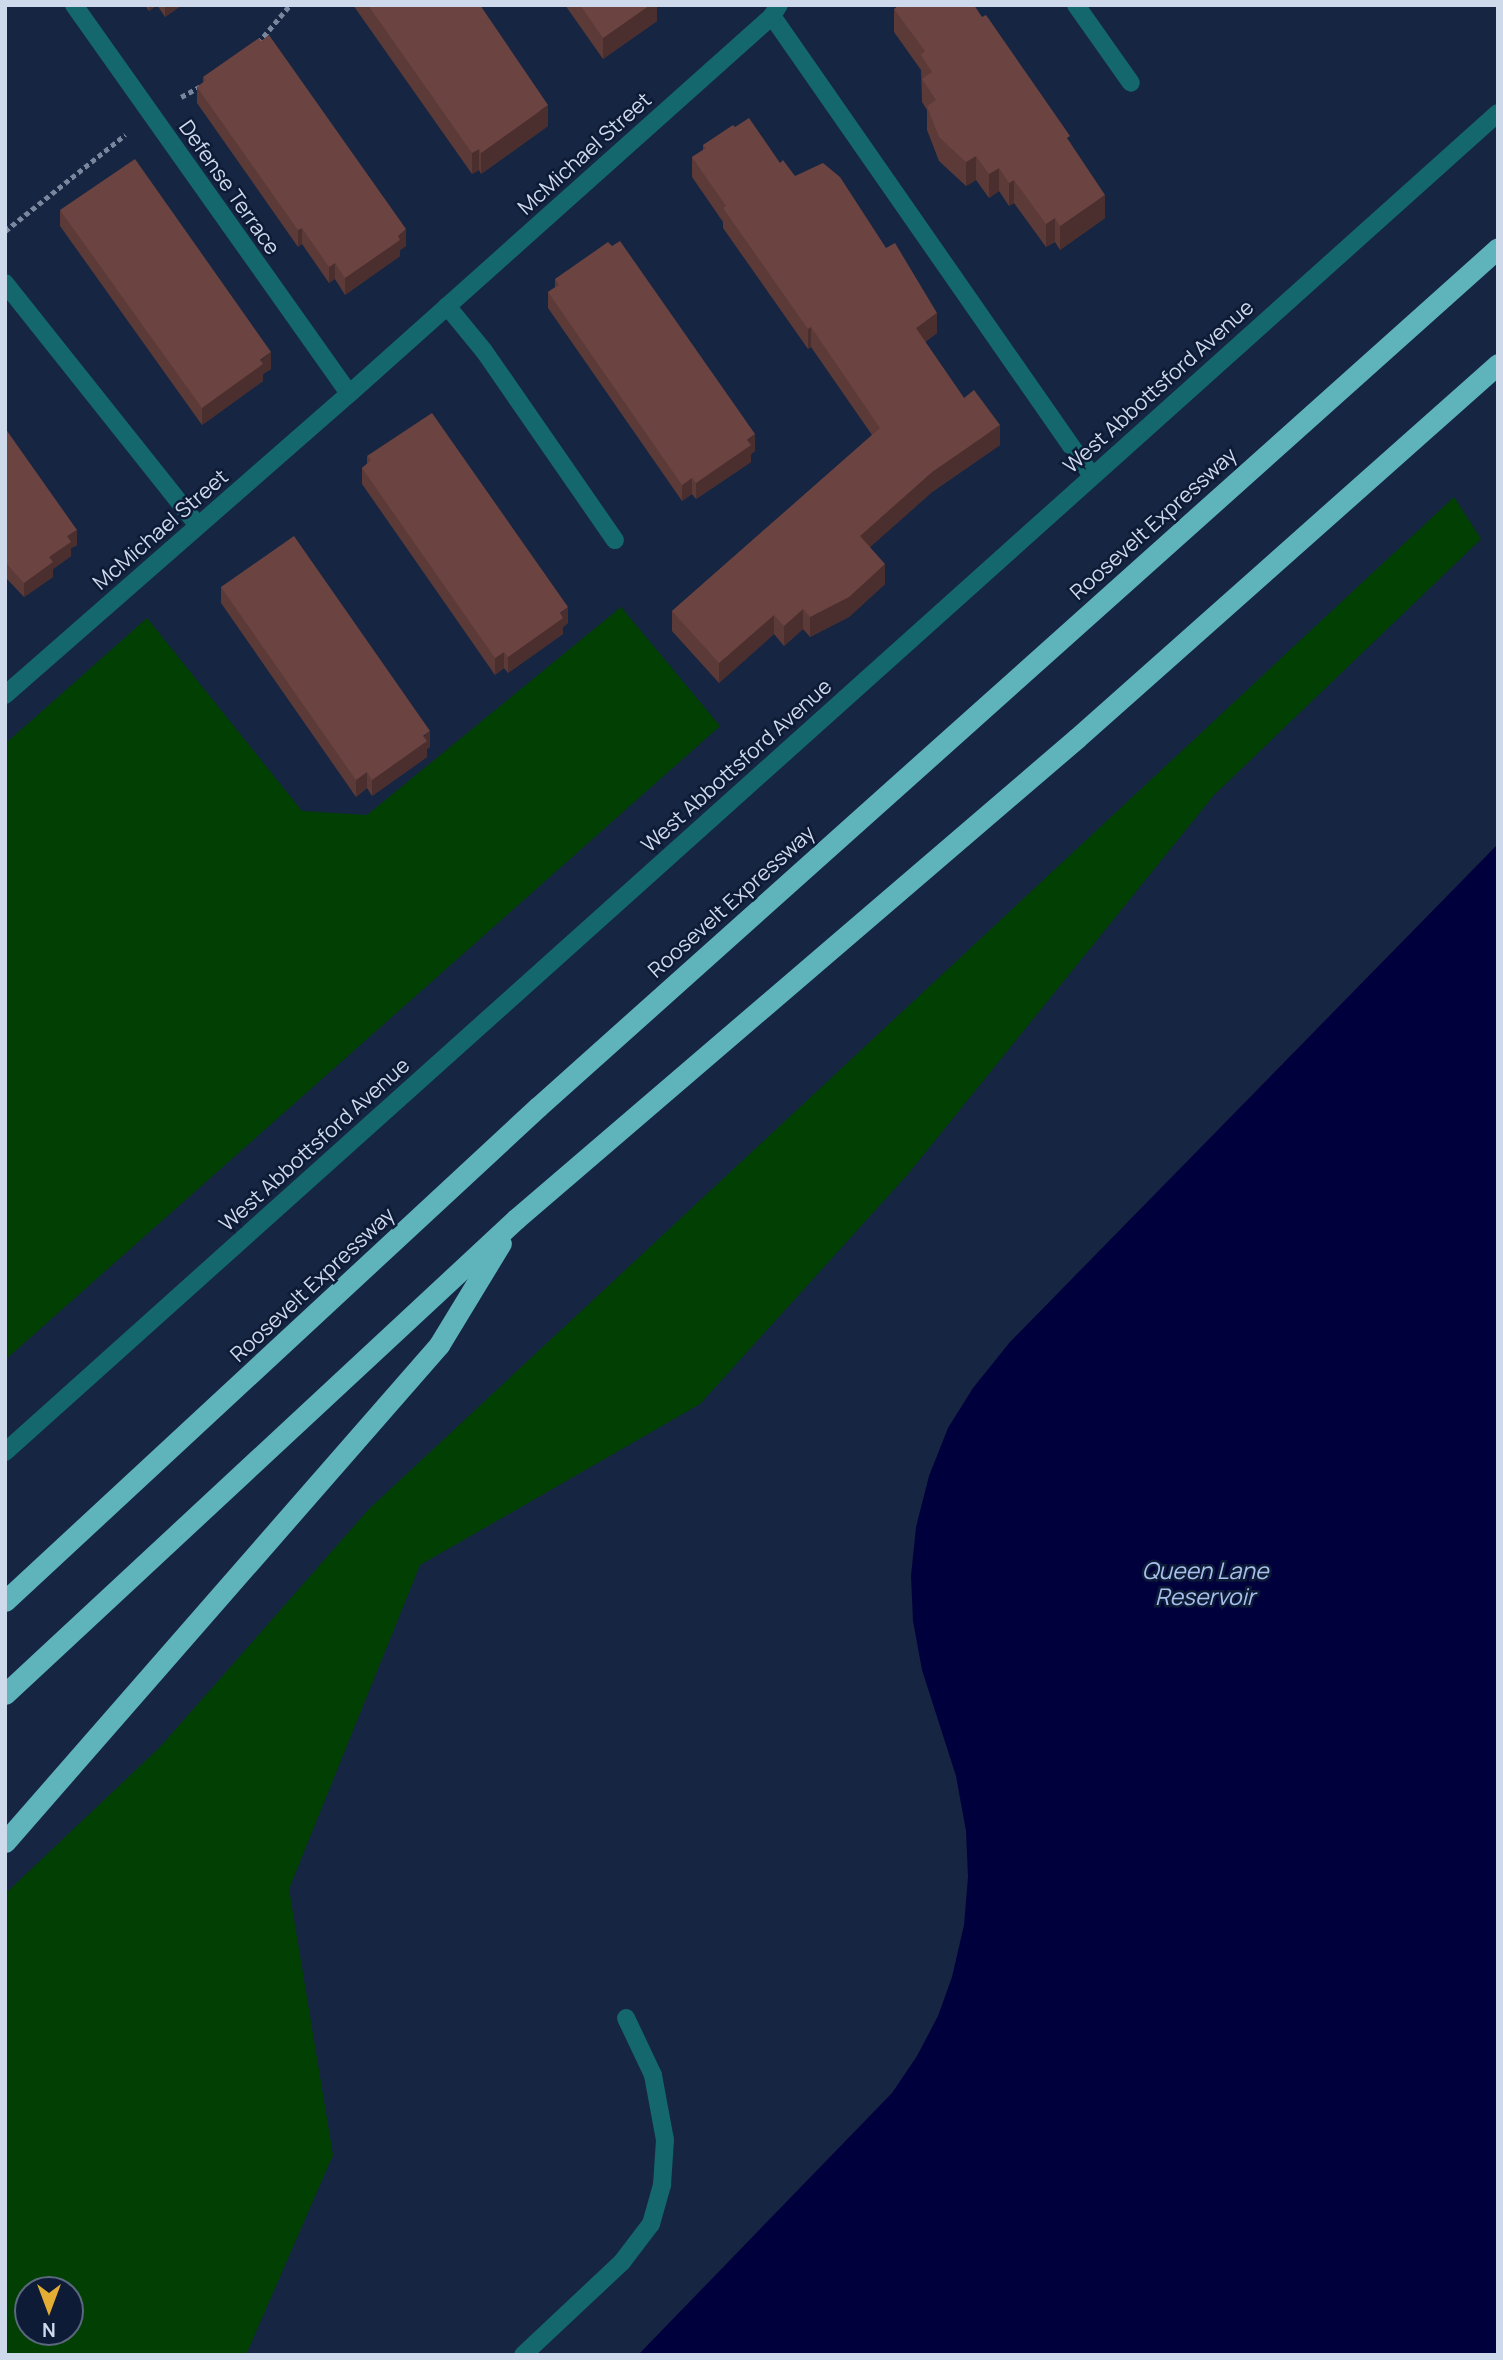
<!DOCTYPE html>
<html>
<head>
<meta charset="utf-8">
<style>
  body { margin:0 }
  #map { position:relative; width:1503px; height:2360px; overflow:hidden; background:#162541; font-family:Manrope,sans-serif }
  div>[style] { position:absolute }
  .green>* { inset:0; background:#014002 }
  .water>* { inset:0; background:#00003d }
  .path>* { height:4.5px; margin-top:-2.25px; transform-origin:0; background:repeating-linear-gradient(90deg,#7a869d 0 5px,transparent 0 8.5px) }
  .minor>* { height:18px; margin:-9px; padding:0 9px; transform-origin:9px; border-radius:9px; background:#13676d }
  .highway>* { height:21px; margin:-10.5px; padding:0 10.5px; transform-origin:10.5px; border-radius:10.5px; background:#5fb4bc }
  .wall>* { inset:0; background:#5c3a38 }
  .shaded-wall>* { inset:0; background:#4b2f2e }
  .building>* { inset:0; background:#6b4341 }
  span { translate:-50% -50%; white-space:nowrap; text-align:center; line-height:1.15; -webkit-text-stroke:5px #0d1b36; paint-order:stroke }
  .street-label { font-size:21px; color:#cfd9ec }
  .water-label { font-size:23px; color:#a7c0ee; font-style:italic }
  .frame { position:absolute; inset:0; border:7px solid #cfd9ec; pointer-events:none }
  .north { position:absolute; left:14px; top:2276px; width:70px; height:70px; box-sizing:border-box; background:#0d1b36; border:2px solid #5b677f; border-radius:50%; rotate:180deg; font-size:19px; font-weight:700; line-height:28px; text-align:center; color:#cfd9ec }
  .north::after { content:''; display:block; margin:auto; width:24px; height:32px; background:#e4ae35; clip-path:polygon(50% 0,100% 100%,50% 72%,0 100%) }
</style>
</head>
<body>
<div id="map">
  <div class="green">
    <div style="clip-path:polygon(evenodd,1454px 497px,1481px 539px,1214px 795px,908px 1174px,700px 1404px,420px 1565px,289px 1889px,333px 2155px,246px 2355px,5px 2355px,5px 1894px,160px 1747px,369px 1509px,1454px 497px,28px 2290px,70px 2290px,70px 2332px,28px 2332px,28px 2290px)"></div>
    <div style="clip-path:polygon(621px 607px,720px 726px,5px 1360px,5px 744px,147px 618px,302px 811px,367px 815px)"></div>
  </div>
  <div class="water">
    <div style="clip-path:polygon(1498px 844px,1498px 2355px,638px 2355px,892px 2093px,917px 2056px,938px 2016px,952px 1977px,964px 1925px,968px 1877px,966px 1831px,956px 1776px,922px 1670px,913px 1621px,911px 1576px,916px 1527px,929px 1476px,948px 1428px,973px 1388px,1010px 1342px)"></div>
  </div>
  <div class="path">
    <div style="left:258px;top:43px;width:50px;rotate:-49.9deg"></div>
    <div style="left:181px;top:97px;width:23px;rotate:-29deg"></div>
    <div style="left:5px;top:231px;width:154px;rotate:-38.7deg"></div>
  </div>
  <div class="minor">
    <div style="left:74px;top:5px;width:476px;rotate:54.7deg"></div>
    <div style="left:1076px;top:5px;width:95px;rotate:54.8deg"></div>
    <div style="left:772px;top:16px;width:560px;rotate:55.18deg"></div>
    <div style="left:5px;top:283px;width:310px;rotate:51.5deg"></div>
    <div style="left:447px;top:306px;width:58px;rotate:50.6deg"></div>
    <div style="left:484px;top:351px;width:230px;rotate:55.3deg"></div>
    <div style="left:5px;top:695px;width:457px;rotate:-41.2deg"></div>
    <div style="left:349px;top:394px;width:567px;rotate:-41.78deg"></div>
    <div style="left:772px;top:16px;width:13px;rotate:-58deg"></div>
    <div style="left:5px;top:1452px;width:2005px;rotate:-41.89deg"></div>
    <div style="left:523px;top:2355px;width:136px;rotate:-43.2deg"></div>
    <div style="left:622px;top:2262px;width:48px;rotate:-52.7deg"></div>
    <div style="left:651px;top:2224px;width:41px;rotate:-74.2deg"></div>
    <div style="left:662px;top:2185px;width:45px;rotate:-86.2deg"></div>
    <div style="left:665px;top:2140px;width:66px;rotate:-100.5deg"></div>
    <div style="left:653px;top:2075px;width:63px;rotate:-115.3deg"></div>
  </div>
  <div class="highway">
    <div style="left:5px;top:1601px;width:727px;rotate:-42.83deg"></div>
    <div style="left:538px;top:1107px;width:1288px;rotate:-41.82deg"></div>
    <div style="left:5px;top:1694px;width:698px;rotate:-42.91deg"></div>
    <div style="left:516px;top:1219px;width:739px;rotate:-40.61deg"></div>
    <div style="left:1077px;top:738px;width:563px;rotate:-41.62deg"></div>
    <div style="left:5px;top:1842px;width:660px;rotate:-48.87deg"></div>
    <div style="left:439px;top:1345px;width:119px;rotate:-58.7deg"></div>
  </div>
  <div class="wall">
    <div style="clip-path:polygon(145px 5px,182px 5px,165px 17px,157px 5px,149px 11px)"></div>
    <div style="clip-path:polygon(353px 5px,480px 5px,548px 126px,481px 174px,479px 170px,472px 174px)"></div>
    <div style="clip-path:polygon(565px 5px,657px 5px,657px 21px,603px 59px)"></div>
    <div style="clip-path:polygon(894px 9px,1070px 142px,1105px 218px,1060px 250px,1055px 242px,1046px 247px,1014px 203px,1009px 206px,999px 191px,989px 198px,976px 180px,966px 186px,939px 161px,927px 130px,927px 110px,922px 102px,921px 70px,894px 32px)"></div>
    <div style="clip-path:polygon(203px 77px,406px 246px,400px 250px,400px 256px,345px 295px,335px 279px,329px 283px,302px 244px,298px 247px,197px 103px,197px 87px,203px 83px)"></div>
    <div style="clip-path:polygon(735px 127px,780px 163px,795px 176px,937px 333px,925px 342px,964px 398px,1000px 445px,932px 492px,870px 547px,885px 584px,849px 617px,810px 637px,803px 629px,784px 646px,774px 634px,719px 683px,672px 631px,672px 611px,872px 435px,811px 347px,808px 349px,723px 228px,723px 222px,692px 177px,692px 157px,703px 150px,703px 145px)"></div>
    <div style="clip-path:polygon(60px 210px,271px 369px,263px 374px,263px 381px,202px 425px,60px 226px)"></div>
    <div style="clip-path:polygon(555px 279px,755px 451px,751px 454px,751px 462px,696px 499px,692px 494px,682px 501px,548px 308px,548px 292px,555px 287px)"></div>
    <div style="clip-path:polygon(5px 428px,77px 545px,71px 548px,71px 556px,53px 569px,53px 577px,24px 597px,5px 577px)"></div>
    <div style="clip-path:polygon(367px 456px,568px 623px,563px 627px,563px 634px,508px 673px,504px 668px,495px 675px,362px 484px,362px 468px,367px 464px)"></div>
    <div style="clip-path:polygon(221px 587px,430px 747px,427px 749px,427px 757px,372px 796px,367px 788px,356px 797px,221px 603px)"></div>
  </div>
  <div class="shaded-wall">
    <div style="clip-path:polygon(149px 5px,157px 5px,149px 11px)"></div>
    <div style="clip-path:polygon(165px 5px,182px 5px,165px 17px)"></div>
    <div style="clip-path:polygon(650px 5px,657px 5px,657px 21px,603px 59px,603px 38px)"></div>
    <div style="clip-path:polygon(548px 105px,548px 126px,481px 174px,481px 153px)"></div>
    <div style="clip-path:polygon(479px 149px,479px 170px,472px 174px,472px 153px)"></div>
    <div style="clip-path:polygon(976px 156px,976px 180px,966px 186px,966px 162px)"></div>
    <div style="clip-path:polygon(999px 168px,999px 191px,989px 198px,989px 174px)"></div>
    <div style="clip-path:polygon(1014px 180px,1014px 203px,1009px 206px,1009px 183px)"></div>
    <div style="clip-path:polygon(1105px 195px,1105px 218px,1060px 250px,1060px 226px)"></div>
    <div style="clip-path:polygon(1055px 218px,1055px 242px,1046px 247px,1046px 224px)"></div>
    <div style="clip-path:polygon(302px 228px,302px 244px,298px 247px,298px 230px)"></div>
    <div style="clip-path:polygon(406px 229px,406px 246px,400px 250px,400px 256px,345px 295px,345px 278px)"></div>
    <div style="clip-path:polygon(335px 263px,335px 279px,329px 283px,329px 267px)"></div>
    <div style="clip-path:polygon(937px 313px,937px 333px,916px 348px,916px 328px)"></div>
    <div style="clip-path:polygon(811px 327px,811px 347px,808px 349px,808px 329px)"></div>
    <div style="clip-path:polygon(271px 352px,271px 369px,263px 374px,263px 381px,202px 425px,202px 408px)"></div>
    <div style="clip-path:polygon(1000px 425px,1000px 445px,932px 492px,860px 556px,860px 536px,932px 472px)"></div>
    <div style="clip-path:polygon(755px 434px,755px 451px,751px 454px,751px 462px,696px 499px,696px 483px)"></div>
    <div style="clip-path:polygon(692px 478px,692px 494px,682px 501px,682px 485px)"></div>
    <div style="clip-path:polygon(77px 530px,77px 545px,71px 548px,71px 556px,53px 569px,53px 577px,24px 597px,24px 583px,49px 557px,67px 536px)"></div>
    <div style="clip-path:polygon(885px 564px,885px 584px,849px 617px,810px 637px,810px 617px)"></div>
    <div style="clip-path:polygon(568px 607px,568px 623px,563px 627px,563px 634px,508px 673px,508px 657px)"></div>
    <div style="clip-path:polygon(803px 609px,803px 629px,784px 646px,784px 626px)"></div>
    <div style="clip-path:polygon(774px 615px,774px 634px,719px 683px,719px 663px)"></div>
    <div style="clip-path:polygon(504px 652px,504px 668px,495px 675px,495px 658px)"></div>
    <div style="clip-path:polygon(430px 731px,430px 747px,427px 749px,427px 757px,372px 796px,372px 780px)"></div>
    <div style="clip-path:polygon(367px 772px,367px 788px,356px 797px,356px 780px)"></div>
  </div>
  <div class="building">
    <div style="clip-path:polygon(368px 5px,480px 5px,548px 105px,481px 153px,479px 149px,472px 153px)"></div>
    <div style="clip-path:polygon(580px 5px,650px 5px,603px 38px)"></div>
    <div style="clip-path:polygon(899px 5px,974px 5px,982px 17px,986px 15px,1070px 136px,1067px 138px,1105px 195px,1060px 226px,1055px 218px,1046px 224px,1014px 180px,1009px 183px,999px 168px,989px 174px,976px 156px,966px 162px,939px 137px,927px 106px,936px 100px,922px 79px,932px 72px,921px 55px,925px 51px,894px 9px)"></div>
    <div style="clip-path:polygon(269px 35px,406px 229px,398px 236px,400px 240px,345px 278px,335px 263px,329px 267px,302px 228px,298px 230px,197px 87px,206px 80px,203px 77px,259px 38px,261px 41px)"></div>
    <div style="clip-path:polygon(749px 118px,780px 163px,783px 160px,795px 176px,823px 163px,840px 177px,886px 248px,895px 243px,937px 313px,916px 328px,964px 398px,974px 390px,1000px 425px,932px 472px,860px 536px,885px 564px,849px 597px,810px 617px,803px 609px,784px 626px,774px 615px,719px 663px,672px 611px,880px 428px,811px 327px,808px 329px,723px 208px,726px 206px,692px 157px,706px 148px,703px 145px,733px 125px,735px 127px)"></div>
    <div style="clip-path:polygon(135px 159px,271px 352px,260px 360px,263px 364px,202px 408px,60px 210px)"></div>
    <div style="clip-path:polygon(620px 241px,755px 434px,747px 440px,751px 445px,696px 483px,692px 478px,682px 485px,548px 292px,559px 285px,555px 279px,608px 242px,612px 246px)"></div>
    <div style="clip-path:polygon(432px 413px,568px 607px,560px 613px,563px 618px,508px 657px,504px 652px,495px 658px,362px 468px,371px 460px,367px 456px)"></div>
    <div style="clip-path:polygon(5px 428px,77px 530px,67px 536px,71px 542px,49px 557px,53px 562px,24px 583px,5px 562px)"></div>
    <div style="clip-path:polygon(294px 536px,430px 731px,423px 736px,427px 741px,372px 780px,367px 772px,356px 780px,221px 587px)"></div>
  </div>
  <div class="street-label">
    <span style="left:584px;top:153px;rotate:-42deg">McMichael Street</span>
    <span style="left:230px;top:187px;rotate:55deg">Defense Terrace</span>
    <span style="left:1158px;top:386px;rotate:-42deg">West Abbottsford Avenue</span>
    <span style="left:1153px;top:523px;rotate:-42deg">Roosevelt Expressway</span>
    <span style="left:160px;top:529px;rotate:-41deg">McMichael Street</span>
    <span style="left:736px;top:765px;rotate:-42deg">West Abbottsford Avenue</span>
    <span style="left:731px;top:901px;rotate:-42deg">Roosevelt Expressway</span>
    <span style="left:314px;top:1144px;rotate:-42deg">West Abbottsford Avenue</span>
    <span style="left:312px;top:1284px;rotate:-43deg">Roosevelt Expressway</span>
  </div>
  <div class="water-label">
    <span style="left:1205px;top:1583px">Queen Lane<br>Reservoir</span>
  </div>
  <div class="frame"></div>
  <div class="north">N</div>
</div>
</body>
</html>
